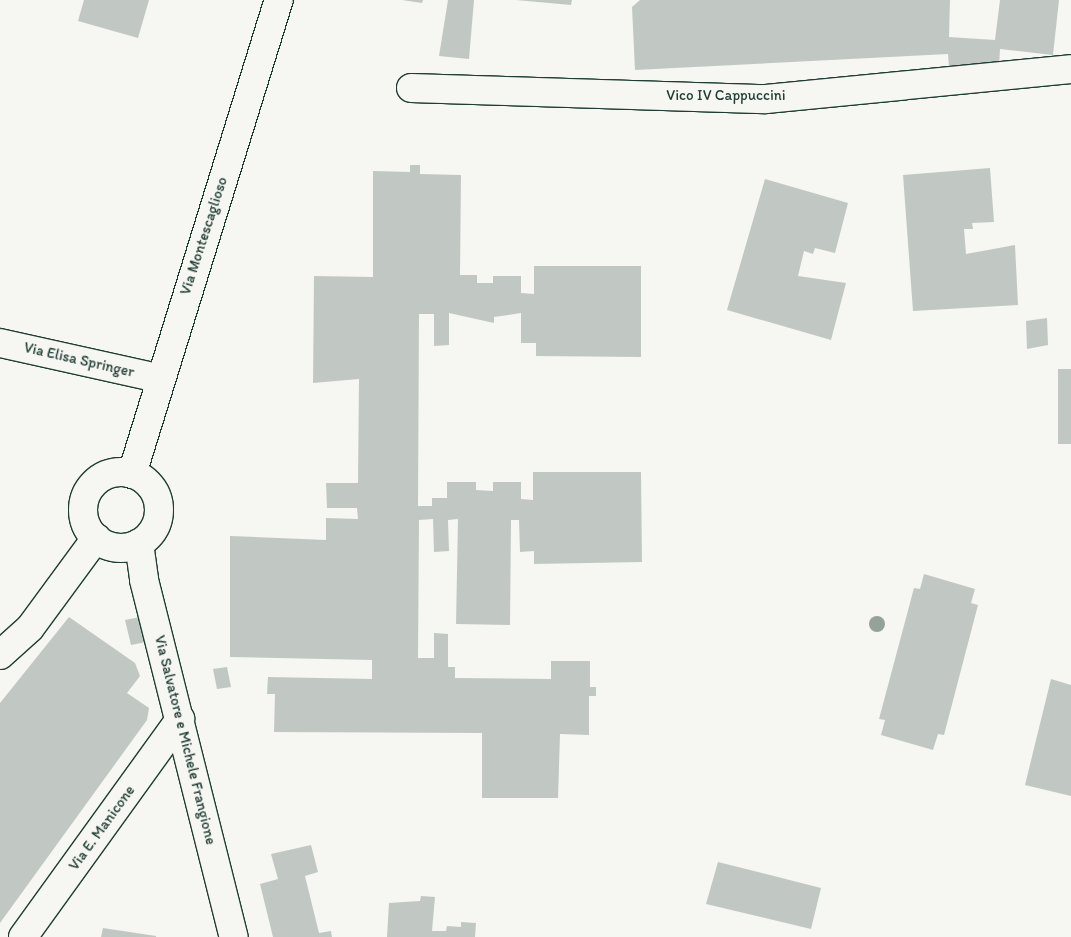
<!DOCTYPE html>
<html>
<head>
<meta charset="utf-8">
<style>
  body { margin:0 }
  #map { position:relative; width:1071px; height:937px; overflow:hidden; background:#f6f6f2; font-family:Itim,sans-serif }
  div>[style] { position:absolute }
  .building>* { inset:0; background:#c1c8c3 }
  .roads { filter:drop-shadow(1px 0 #1f3d34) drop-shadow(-1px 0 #1f3d34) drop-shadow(0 1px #1f3d34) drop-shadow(0 -1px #1f3d34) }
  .minor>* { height:28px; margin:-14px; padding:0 14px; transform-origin:14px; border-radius:14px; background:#f6f6f2 }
  .secondary>* { height:28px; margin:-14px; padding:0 14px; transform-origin:14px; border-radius:14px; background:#f6f6f2 }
  .secondary>.ring { margin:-14px; padding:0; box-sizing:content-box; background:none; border:28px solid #f6f6f2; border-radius:50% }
  .trees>* { width:16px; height:16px; margin:-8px; border-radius:50%; background:#94a29b }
  span { translate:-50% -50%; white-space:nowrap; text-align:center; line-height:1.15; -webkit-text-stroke:5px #f6f6f2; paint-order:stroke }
  .street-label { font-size:15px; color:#1f3d34 }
</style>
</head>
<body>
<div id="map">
  <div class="building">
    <div style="clip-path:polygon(84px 0,149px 0,138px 38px,78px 21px)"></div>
    <div style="clip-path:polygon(402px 0,423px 0,422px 3px)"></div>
    <div style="clip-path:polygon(448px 0,474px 0,469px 59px,439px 56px)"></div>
    <div style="clip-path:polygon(516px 0,572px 0,571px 5px)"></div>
    <div style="clip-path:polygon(640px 0,950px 0,949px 37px,995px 40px,1000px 0,1059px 0,1053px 55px,1000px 49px,999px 67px,949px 69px,948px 54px,635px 70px,632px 7px)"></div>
    <div style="clip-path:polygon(410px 165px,420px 165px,420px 174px,461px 175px,460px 275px,477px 275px,477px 283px,493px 283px,493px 276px,521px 276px,521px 293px,534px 294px,534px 266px,641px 266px,641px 357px,536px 356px,536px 343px,521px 343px,521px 313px,494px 317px,494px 323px,449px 313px,449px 345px,434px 346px,434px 314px,419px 314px,418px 506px,432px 506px,432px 498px,447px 498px,447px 482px,476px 482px,476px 490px,493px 491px,493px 482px,521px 482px,521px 499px,533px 500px,533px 472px,641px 472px,642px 562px,534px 564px,534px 551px,520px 552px,519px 520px,511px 520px,510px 625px,456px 624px,458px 519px,448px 520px,449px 551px,434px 552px,433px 519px,419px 520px,418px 658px,434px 658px,434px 633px,448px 634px,448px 667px,455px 667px,455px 678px,551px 679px,551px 661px,590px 661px,590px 687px,596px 687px,596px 696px,589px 696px,589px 735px,560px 734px,558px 798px,482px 798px,482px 733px,274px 732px,275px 694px,267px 694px,268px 677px,372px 679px,372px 660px,230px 657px,230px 536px,326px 540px,326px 518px,358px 519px,357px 508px,327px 508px,326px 483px,358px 483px,359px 379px,313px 383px,314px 276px,373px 277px,373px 171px,410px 172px)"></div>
    <div style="clip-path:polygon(990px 168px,994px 222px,972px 223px,973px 229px,964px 229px,966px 254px,1015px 245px,1018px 305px,913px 311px,903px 175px)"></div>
    <div style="clip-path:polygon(765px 179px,848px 203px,835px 253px,815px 248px,813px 254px,804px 251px,798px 276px,846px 283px,831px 340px,727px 310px)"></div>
    <div style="clip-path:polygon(1047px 318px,1048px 345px,1027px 349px,1026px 321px)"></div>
    <div style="clip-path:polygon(1058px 369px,1071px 369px,1071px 444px,1058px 444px)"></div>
    <div style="clip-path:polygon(924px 574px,975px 589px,971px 603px,978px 605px,944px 735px,938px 734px,933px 750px,881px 735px,885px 720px,879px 719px,914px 588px,920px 589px)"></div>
    <div style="clip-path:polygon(69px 617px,135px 663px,140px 676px,127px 693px,149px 708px,147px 720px,0 923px,0 703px)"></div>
    <div style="clip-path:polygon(140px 617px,146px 642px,131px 645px,125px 620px)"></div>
    <div style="clip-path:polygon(227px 667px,231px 687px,217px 689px,213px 669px)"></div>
    <div style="clip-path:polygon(1051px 679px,1071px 685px,1071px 796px,1025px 785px)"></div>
    <div style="clip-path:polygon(311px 845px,318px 872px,305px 876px,319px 933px,331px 931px,332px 937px,273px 937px,260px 884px,278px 879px,271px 854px)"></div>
    <div style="clip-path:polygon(718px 862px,821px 888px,811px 929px,706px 904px)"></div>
    <div style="clip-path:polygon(421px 896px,435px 897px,432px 931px,446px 931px,447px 926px,461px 927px,461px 922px,476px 923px,475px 937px,387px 937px,389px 903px,420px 901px)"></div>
    <div style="clip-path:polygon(103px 928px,156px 936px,156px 937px,101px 937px)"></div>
  </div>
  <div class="roads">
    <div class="minor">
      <div style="left:411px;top:88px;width:355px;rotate:1.8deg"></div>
      <div style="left:766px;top:99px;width:306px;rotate:-5.6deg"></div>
      <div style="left:0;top:343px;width:162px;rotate:12.5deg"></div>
      <div style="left:139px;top:543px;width:37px;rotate:82deg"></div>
      <div style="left:144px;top:580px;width:368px;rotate:75.9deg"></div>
      <div style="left:23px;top:937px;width:269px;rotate:-54.2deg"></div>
    </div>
    <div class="secondary">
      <div class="ring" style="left:83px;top:472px;width:48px;height:48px"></div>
      <div style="left:132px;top:474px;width:496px;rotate:-72.8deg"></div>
      <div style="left:0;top:655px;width:40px;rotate:-42deg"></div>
      <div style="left:30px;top:628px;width:112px;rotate:-53.7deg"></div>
    </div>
  </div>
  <div class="trees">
    <div style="left:877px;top:624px"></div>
  </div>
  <div class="street-label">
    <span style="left:726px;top:96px">Vico IV Cappuccini</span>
    <span style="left:204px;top:236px;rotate:-72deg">Via Montescaglioso</span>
    <span style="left:79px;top:360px;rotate:13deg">Via Elisa Springer</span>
    <span style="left:185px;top:740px;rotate:76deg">Via Salvatore e Michele Frangione</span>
    <span style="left:102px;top:828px;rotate:-54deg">Via E. Manicone</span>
  </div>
</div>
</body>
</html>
